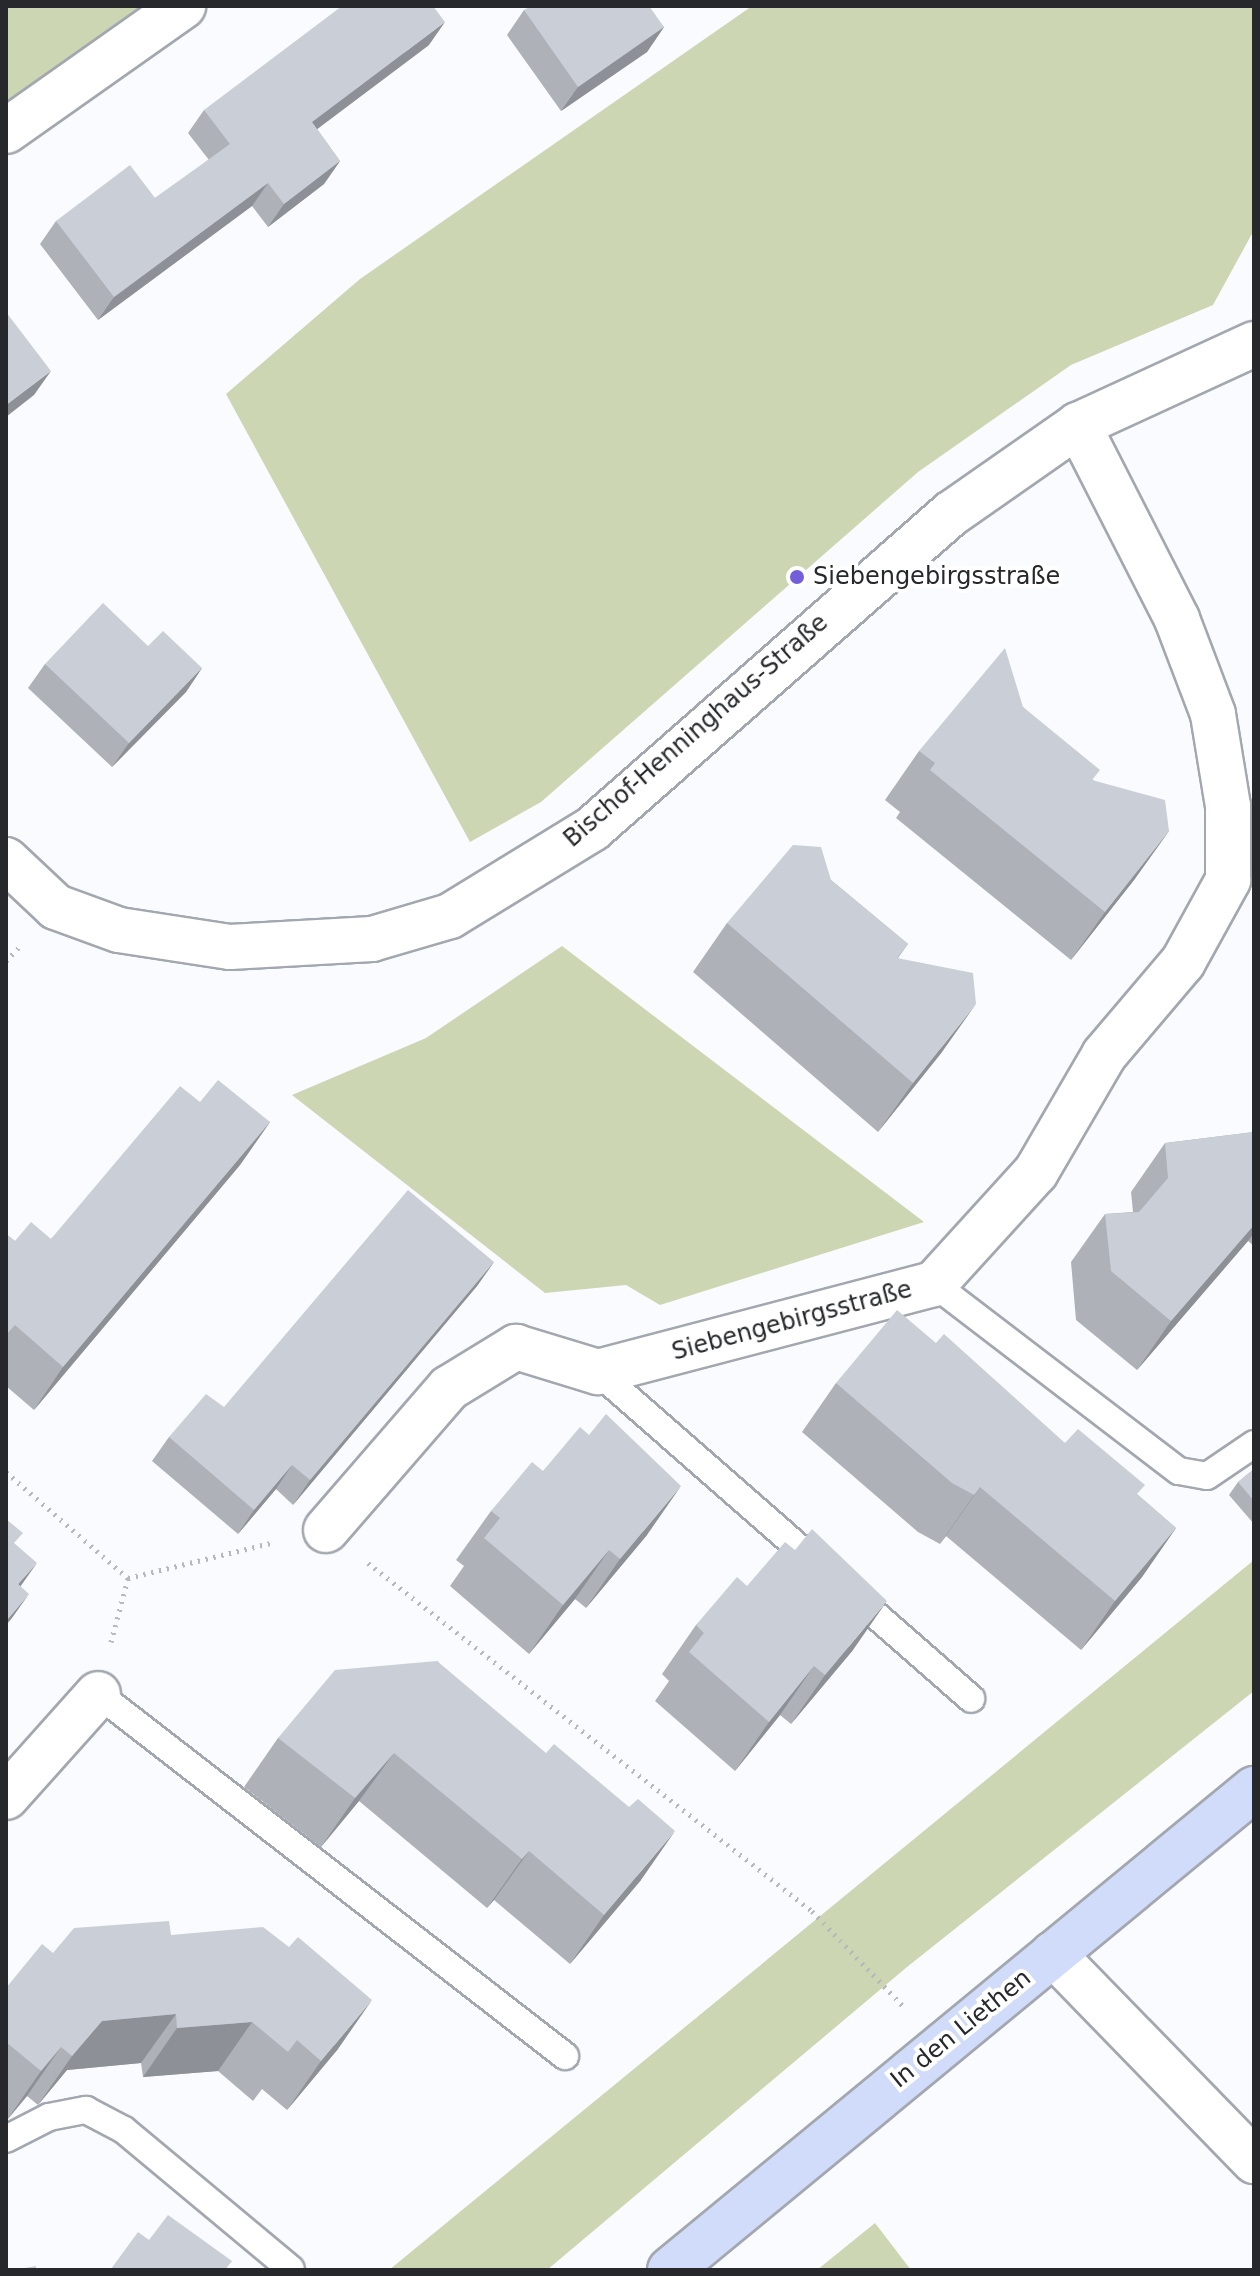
<!DOCTYPE html>
<html>
<head>
<meta charset="utf-8">
<style>
  body { margin:0 }
  #map { position:relative; width:1260px; height:2276px; overflow:hidden; background:#f9fbfe; font-family:"DejaVu Sans",sans-serif }
  div>[style] { position:absolute }
  .green>* { inset:0; background:#ccd6b3 }
  .path>* { height:5px; margin-top:-2.5px; transform-origin:0; background:repeating-linear-gradient(90deg,#b6b8bb 0 2px,transparent 0 8px) }
  .roads { filter:drop-shadow(2px 0 #a3a7af) drop-shadow(-2px 0 #a3a7af) drop-shadow(0 2px #a3a7af) drop-shadow(0 -2px #a3a7af) }
  .lane>* { height:26px; margin:-13px; padding:0 13px; transform-origin:13px; border-radius:13px; background:#fff }
  .street>* { height:44px; margin:-22px; padding:0 22px; transform-origin:22px; border-radius:22px; background:#fff }
  .secondary>* { height:44px; margin:-22px; padding:0 22px; transform-origin:22px; border-radius:22px; background:#d1dcfa }
  .wall>* { inset:0; background:#aeb1b8 }
  .shaded-wall>* { inset:0; background:#8d9096 }
  .building>* { inset:0; background:#caced6 }
  .dots>* { width:22px; height:22px; translate:-50% -50%; box-sizing:border-box; border:4px solid #fff; border-radius:50% }
  span { translate:-50% -50%; white-space:nowrap; text-align:center; line-height:1.15; -webkit-text-stroke:8px #fff; paint-order:stroke }
  .poi-label { font-size:24px; color:#26282b }
  .left { translate:0 -50%; text-align:left }
  .street-label { font-size:24px; color:#26282b }
  .frame { position:absolute; inset:0; border:8px solid #26282b; pointer-events:none }
</style>
</head>
<body>
<div id="map">
  <div class="green">
    <div style="clip-path:polygon(6px 6px,183px 6px,6px 131px)"></div>
    <div style="clip-path:polygon(752px 6px,1254px 6px,1254px 230px,1213px 305px,1071px 365px,918px 472px,541px 802px,470px 842px,226px 394px,360px 279px)"></div>
    <div style="clip-path:polygon(562px 946px,924px 1222px,660px 1305px,626px 1285px,545px 1293px,292px 1095px,426px 1038px)"></div>
    <div style="clip-path:polygon(1254px 1560px,1254px 1691px,907px 1967px,547px 2270px,389px 2270px)"></div>
    <div style="clip-path:polygon(875px 2223px,911px 2270px,817px 2270px)"></div>
  </div>
  <div class="path">
    <div style="left:6px;top:961px;width:19px;rotate:-47deg"></div>
    <div style="left:6px;top:1472px;width:162px;rotate:41deg"></div>
    <div style="left:368px;top:1563px;width:564px;rotate:38.09deg"></div>
    <div style="left:812px;top:1911px;width:134px;rotate:46.2deg"></div>
    <div style="left:111px;top:1642px;width:66px;rotate:-75.1deg"></div>
    <div style="left:128px;top:1578px;width:151px;rotate:-13.8deg"></div>
  </div>
  <div class="roads">
    <div class="lane">
      <div style="left:934px;top:1284px;width:308px;rotate:37.4deg"></div>
      <div style="left:1179px;top:1471px;width:28px;rotate:10deg"></div>
      <div style="left:1207px;top:1476px;width:57px;rotate:-34.2deg"></div>
      <div style="left:598px;top:1372px;width:496px;rotate:41.2deg"></div>
      <div style="left:98px;top:1694px;width:591px;rotate:37.78deg"></div>
      <div style="left:6px;top:2139px;width:48px;rotate:-27.1deg"></div>
      <div style="left:49px;top:2117px;width:38px;rotate:-11deg"></div>
      <div style="left:86px;top:2110px;width:43px;rotate:27.8deg"></div>
      <div style="left:124px;top:2130px;width:217px;rotate:39.8deg"></div>
    </div>
    <div class="street">
      <div style="left:6px;top:131px;width:217px;rotate:-35.2deg"></div>
      <div style="left:6px;top:860px;width:69px;rotate:43.2deg"></div>
      <div style="left:56px;top:907px;width:67px;rotate:20.1deg"></div>
      <div style="left:119px;top:930px;width:112px;rotate:8.7deg"></div>
      <div style="left:230px;top:947px;width:142px;rotate:-3.2deg"></div>
      <div style="left:372px;top:939px;width:81px;rotate:-16.4deg"></div>
      <div style="left:450px;top:916px;width:167px;rotate:-31.5deg"></div>
      <div style="left:592px;top:829px;width:479px;rotate:-41.3deg"></div>
      <div style="left:952px;top:513px;width:154px;rotate:-34.9deg"></div>
      <div style="left:1078px;top:425px;width:194px;rotate:-24.7deg"></div>
      <div style="left:326px;top:1530px;width:188px;rotate:-49.1deg"></div>
      <div style="left:449px;top:1388px;width:79px;rotate:-31.5deg"></div>
      <div style="left:516px;top:1347px;width:86px;rotate:17deg"></div>
      <div style="left:598px;top:1372px;width:347px;rotate:-14.7deg"></div>
      <div style="left:934px;top:1284px;width:151px;rotate:-47.7deg"></div>
      <div style="left:1036px;top:1172px;width:135px;rotate:-59.8deg"></div>
      <div style="left:1104px;top:1055px;width:122px;rotate:-49.7deg"></div>
      <div style="left:1183px;top:962px;width:94px;rotate:-61.2deg"></div>
      <div style="left:1228px;top:880px;width:74px;rotate:-90deg"></div>
      <div style="left:1228px;top:806px;width:93px;rotate:-99.3deg"></div>
      <div style="left:1213px;top:714px;width:102px;rotate:-110.8deg"></div>
      <div style="left:1177px;top:619px;width:218px;rotate:-117deg"></div>
      <div style="left:6px;top:1797px;width:138px;rotate:-48.2deg"></div>
      <div style="left:1053px;top:1954px;width:289px;rotate:45.8deg"></div>
    </div>
    <div class="secondary">
      <div style="left:670px;top:2270px;width:757px;rotate:-39.48deg"></div>
    </div>
  </div>
  <div class="wall">
    <div style="clip-path:polygon(524px 10px,664px 27px,647px 52px,561px 111px,507px 35px)"></div>
    <div style="clip-path:polygon(429px 45px,317px 129px,340px 161px,324px 184px,268px 227px,252px 206px,98px 320px,40px 244px,56px 221px,155px 198px,209px 160px,188px 133px,204px 110px)"></div>
    <div style="clip-path:polygon(45px 664px,202px 668px,186px 692px,112px 767px,28px 688px)"></div>
    <div style="clip-path:polygon(1023px 707px,1093px 780px,1169px 831px,1134px 880px,1071px 960px,896px 818px,900px 812px,885px 800px,919px 751px)"></div>
    <div style="clip-path:polygon(831px 880px,908px 944px,898px 958px,942px 1052px,878px 1132px,693px 972px,727px 923px)"></div>
    <div style="clip-path:polygon(200px 1102px,270px 1122px,240px 1165px,34px 1410px,6px 1386px,6px 1234px,15px 1241px,51px 1239px)"></div>
    <div style="clip-path:polygon(1254px 1132px,1254px 1246px,1248px 1241px,1137px 1370px,1076px 1320px,1071px 1262px,1105px 1214px,1133px 1212px,1131px 1192px,1165px 1143px)"></div>
    <div style="clip-path:polygon(494px 1262px,477px 1286px,293px 1505px,276px 1489px,238px 1534px,152px 1461px,169px 1437px)"></div>
    <div style="clip-path:polygon(836px 1383px,1065px 1443px,1138px 1495px,1176px 1528px,1142px 1577px,1081px 1650px,946px 1536px,940px 1544px,918px 1532px,802px 1432px)"></div>
    <div style="clip-path:polygon(1254px 1469px,1254px 1524px,1229px 1495px,1238px 1482px)"></div>
    <div style="clip-path:polygon(543px 1471px,647px 1535px,586px 1608px,575px 1599px,529px 1654px,450px 1586px,464px 1566px,456px 1560px,491px 1511px)"></div>
    <div style="clip-path:polygon(747px 1586px,853px 1650px,791px 1724px,780px 1715px,735px 1771px,655px 1701px,669px 1681px,662px 1674px,696px 1625px)"></div>
    <div style="clip-path:polygon(437px 1661px,641px 1880px,570px 1964px,494px 1900px,487px 1908px,359px 1801px,321px 1847px,244px 1787px,278px 1738px)"></div>
    <div style="clip-path:polygon(171px 1935px,338px 2049px,287px 2110px,262px 2089px,253px 2101px,218px 2071px,143px 2077px,141px 2063px,67px 2070px,38px 2105px,27px 2096px,7px 2120px,6px 2120px,6px 1988px,53px 1953px)"></div>
  </div>
  <div class="shaded-wall">
    <div style="clip-path:polygon(445px 22px,429px 45px,296px 145px,312px 122px)"></div>
    <div style="clip-path:polygon(664px 27px,647px 52px,561px 111px,578px 87px)"></div>
    <div style="clip-path:polygon(340px 161px,324px 184px,268px 227px,284px 204px)"></div>
    <div style="clip-path:polygon(268px 183px,252px 206px,98px 320px,114px 297px)"></div>
    <div style="clip-path:polygon(51px 371px,34px 395px,6px 417px,6px 405px)"></div>
    <div style="clip-path:polygon(202px 668px,186px 692px,112px 767px,129px 743px)"></div>
    <div style="clip-path:polygon(1169px 831px,1134px 880px,1071px 960px,1105px 912px)"></div>
    <div style="clip-path:polygon(976px 1004px,942px 1052px,878px 1132px,913px 1083px)"></div>
    <div style="clip-path:polygon(270px 1122px,240px 1165px,34px 1410px,63px 1367px)"></div>
    <div style="clip-path:polygon(1254px 1225px,1254px 1233px,1248px 1241px,1137px 1370px,1171px 1321px)"></div>
    <div style="clip-path:polygon(494px 1262px,477px 1286px,293px 1505px,310px 1480px)"></div>
    <div style="clip-path:polygon(292px 1465px,276px 1489px,238px 1534px,254px 1510px)"></div>
    <div style="clip-path:polygon(681px 1486px,647px 1535px,586px 1608px,620px 1559px)"></div>
    <div style="clip-path:polygon(980px 1487px,946px 1536px,940px 1544px,974px 1495px)"></div>
    <div style="clip-path:polygon(1176px 1528px,1142px 1577px,1081px 1650px,1115px 1601px)"></div>
    <div style="clip-path:polygon(609px 1550px,575px 1599px,529px 1654px,563px 1605px)"></div>
    <div style="clip-path:polygon(37px 1563px,20px 1587px,18px 1584px)"></div>
    <div style="clip-path:polygon(29px 1594px,12px 1618px,6px 1625px,6px 1621px)"></div>
    <div style="clip-path:polygon(887px 1601px,853px 1650px,791px 1724px,825px 1675px)"></div>
    <div style="clip-path:polygon(814px 1666px,780px 1715px,735px 1771px,769px 1722px)"></div>
    <div style="clip-path:polygon(394px 1753px,359px 1801px,321px 1847px,355px 1798px)"></div>
    <div style="clip-path:polygon(675px 1831px,641px 1880px,570px 1964px,604px 1915px)"></div>
    <div style="clip-path:polygon(529px 1851px,494px 1900px,487px 1908px,522px 1859px)"></div>
    <div style="clip-path:polygon(372px 2000px,338px 2049px,287px 2110px,321px 2061px)"></div>
    <div style="clip-path:polygon(176px 2014px,141px 2063px,67px 2070px,38px 2105px,72px 2056px,102px 2021px)"></div>
    <div style="clip-path:polygon(252px 2022px,218px 2071px,143px 2077px,177px 2028px)"></div>
    <div style="clip-path:polygon(61px 2047px,27px 2096px,7px 2120px,41px 2071px)"></div>
  </div>
  <div class="building">
    <div style="clip-path:polygon(342px 6px,433px 6px,445px 22px,312px 122px,340px 161px,284px 204px,268px 183px,114px 297px,56px 221px,130px 165px,155px 198px,230px 144px,204px 110px)"></div>
    <div style="clip-path:polygon(531px 6px,649px 6px,664px 27px,578px 87px,524px 10px)"></div>
    <div style="clip-path:polygon(6px 312px,51px 371px,6px 405px)"></div>
    <div style="clip-path:polygon(103px 603px,148px 646px,163px 631px,202px 668px,129px 743px,45px 664px)"></div>
    <div style="clip-path:polygon(1005px 648px,1023px 707px,1100px 770px,1092px 780px,1165px 800px,1169px 831px,1105px 912px,930px 770px,935px 763px,919px 751px)"></div>
    <div style="clip-path:polygon(793px 845px,821px 847px,831px 880px,908px 944px,897px 958px,973px 973px,976px 1004px,913px 1083px,727px 923px)"></div>
    <div style="clip-path:polygon(218px 1080px,270px 1122px,63px 1367px,15px 1325px,6px 1335px,6px 1234px,15px 1241px,31px 1222px,51px 1239px,180px 1086px,200px 1102px)"></div>
    <div style="clip-path:polygon(1254px 1132px,1254px 1225px,1171px 1321px,1111px 1271px,1105px 1214px,1139px 1212px,1168px 1178px,1165px 1143px)"></div>
    <div style="clip-path:polygon(408px 1190px,494px 1262px,310px 1480px,292px 1465px,254px 1510px,169px 1437px,206px 1394px,224px 1407px)"></div>
    <div style="clip-path:polygon(897px 1310px,936px 1343px,944px 1334px,1065px 1443px,1078px 1429px,1145px 1485px,1137px 1494px,1176px 1528px,1115px 1601px,980px 1487px,974px 1495px,952px 1483px,836px 1383px)"></div>
    <div style="clip-path:polygon(606px 1414px,681px 1486px,620px 1559px,609px 1550px,563px 1605px,484px 1538px,500px 1518px,491px 1511px,532px 1462px,543px 1471px,580px 1427px,589px 1435px)"></div>
    <div style="clip-path:polygon(1254px 1469px,1254px 1501px,1238px 1482px)"></div>
    <div style="clip-path:polygon(6px 1519px,23px 1533px,14px 1543px,37px 1563px,18px 1584px,29px 1594px,6px 1621px)"></div>
    <div style="clip-path:polygon(812px 1529px,887px 1601px,825px 1675px,814px 1666px,769px 1722px,689px 1652px,704px 1633px,696px 1625px,737px 1577px,747px 1586px,785px 1542px,795px 1550px)"></div>
    <div style="clip-path:polygon(437px 1661px,546px 1753px,554px 1744px,629px 1807px,638px 1799px,675px 1831px,604px 1915px,529px 1851px,522px 1859px,394px 1753px,355px 1798px,278px 1738px,335px 1670px)"></div>
    <div style="clip-path:polygon(169px 1921px,171px 1935px,263px 1927px,289px 1947px,298px 1937px,372px 2000px,321px 2061px,297px 2040px,288px 2052px,252px 2022px,177px 2028px,176px 2014px,102px 2021px,72px 2056px,61px 2047px,41px 2071px,6px 2042px,6px 1988px,42px 1944px,53px 1953px,74px 1928px)"></div>
    <div style="clip-path:polygon(168px 2215px,232px 2261px,225px 2270px,105px 2270px,111px 2269px,138px 2232px,149px 2240px)"></div>
    <div style="clip-path:polygon(36px 2266px,36px 2270px,13px 2270px)"></div>
  </div>
  <div class="dots">
    <div style="left:797px;top:577px;background:#725fd9"></div>
  </div>
  <div class="poi-label">
    <span class="left" style="left:813px;top:577px">Siebengebirgsstraße</span>
  </div>
  <div class="street-label">
    <span style="left:696px;top:731px;rotate:-41deg">Bischof-Henninghaus-Straße</span>
    <span style="left:792px;top:1321px;rotate:-15deg">Siebengebirgsstraße</span>
    <span style="left:961px;top:2029px;rotate:-39deg">In den Liethen</span>
  </div>
  <div class="frame"></div>
</div>
</body>
</html>
